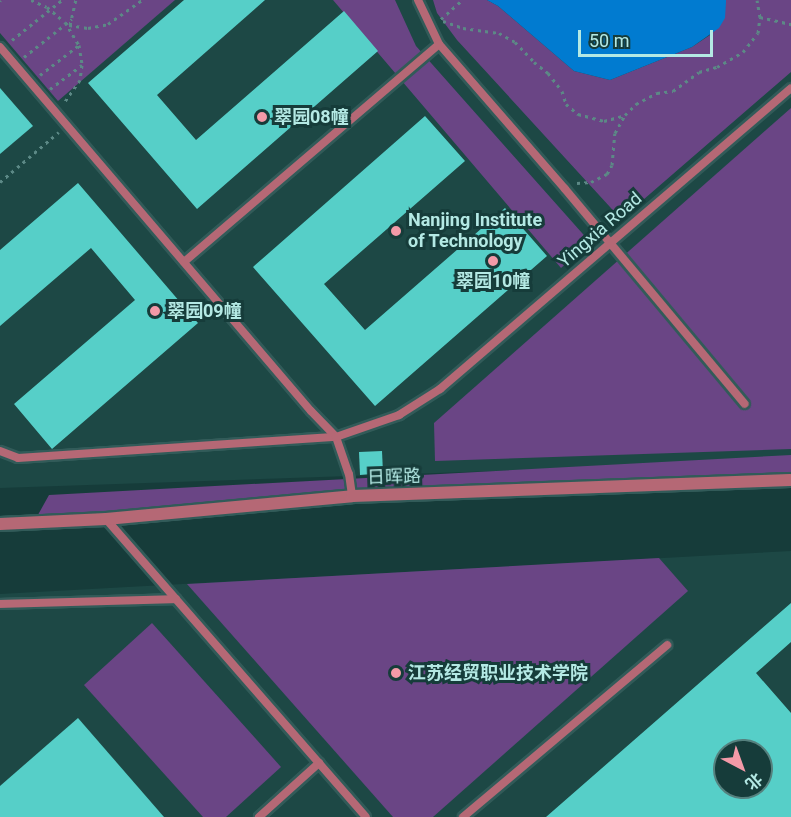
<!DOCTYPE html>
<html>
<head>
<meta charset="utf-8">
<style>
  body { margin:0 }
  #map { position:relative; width:791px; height:817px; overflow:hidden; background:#163c3a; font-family:Roboto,"Noto Sans SC",sans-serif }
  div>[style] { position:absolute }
  .built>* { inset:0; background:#1d4845 }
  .green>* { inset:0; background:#6a4585 }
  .water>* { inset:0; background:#017bd0 }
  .building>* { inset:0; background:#56cfc8 }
  .path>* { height:3px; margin-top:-1.5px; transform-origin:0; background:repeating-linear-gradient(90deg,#5c8986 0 3px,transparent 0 7.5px) }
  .roads { filter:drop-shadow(2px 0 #325b59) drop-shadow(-2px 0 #325b59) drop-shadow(0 2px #325b59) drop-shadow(0 -2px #325b59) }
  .service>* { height:8px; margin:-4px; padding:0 4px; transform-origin:4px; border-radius:4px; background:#b56875 }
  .tertiary>* { height:12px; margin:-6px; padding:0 6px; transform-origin:6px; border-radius:6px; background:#b56875 }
  .dots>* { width:16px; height:16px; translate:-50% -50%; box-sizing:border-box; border:3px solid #163c3a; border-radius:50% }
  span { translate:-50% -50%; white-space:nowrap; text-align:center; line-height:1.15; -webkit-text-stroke:6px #163c3a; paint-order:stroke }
  .poi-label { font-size:18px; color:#b4e9e4; font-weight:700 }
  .left { translate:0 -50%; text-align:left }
  .street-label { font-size:18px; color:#b4e9e4 }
  .north { position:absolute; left:713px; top:739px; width:60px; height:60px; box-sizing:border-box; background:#163c3a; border:2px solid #55817e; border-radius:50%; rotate:139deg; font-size:16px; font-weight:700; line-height:24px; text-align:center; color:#b4e9e4 }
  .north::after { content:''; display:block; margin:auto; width:21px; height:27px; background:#f39aa8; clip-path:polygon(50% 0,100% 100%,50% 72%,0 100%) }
  .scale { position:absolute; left:578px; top:30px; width:135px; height:27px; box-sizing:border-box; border:3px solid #b4e9e4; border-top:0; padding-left:8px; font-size:18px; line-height:21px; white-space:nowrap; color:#b4e9e4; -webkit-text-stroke:4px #163c3a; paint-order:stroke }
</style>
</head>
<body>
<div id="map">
  <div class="built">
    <div style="clip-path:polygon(0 0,791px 0,791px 461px,0 488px)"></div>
    <div style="clip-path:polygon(evenodd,791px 551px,791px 817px,0 817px,0 594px,791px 551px,725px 751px,761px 751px,761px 787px,725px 787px,725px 751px)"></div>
  </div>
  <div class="green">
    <div style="clip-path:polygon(0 0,175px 0,58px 101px,0 33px)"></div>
    <div style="clip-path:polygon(333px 0,395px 0,416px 46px,590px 242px,561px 268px)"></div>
    <div style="clip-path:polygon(433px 0,487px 0,498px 6px,574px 71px,610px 80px,692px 47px,710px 35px,726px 0,791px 0,791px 72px,621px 219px,457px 40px,437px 13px)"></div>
    <div style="clip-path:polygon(791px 108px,791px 449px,435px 461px,434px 423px)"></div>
    <div style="clip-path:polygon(791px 455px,791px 480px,352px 496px,34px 522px,49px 495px)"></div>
    <div style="clip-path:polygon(659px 558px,688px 591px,433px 817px,393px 817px,187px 584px)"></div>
    <div style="clip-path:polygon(152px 623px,281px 767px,226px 817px,203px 817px,84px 685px)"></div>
  </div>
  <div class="water">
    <div style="clip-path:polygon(487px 0,726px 0,726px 2px,725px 18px,719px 28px,692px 47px,610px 80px,574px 71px,498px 6px)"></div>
  </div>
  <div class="building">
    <div style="clip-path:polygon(184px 0,265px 0,157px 95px,196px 140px,344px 11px,378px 51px,197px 209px,88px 83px)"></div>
    <div style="clip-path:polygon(0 88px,33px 126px,0 154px)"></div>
    <div style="clip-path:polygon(425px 116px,465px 161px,324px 284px,365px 330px,505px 208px,547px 256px,375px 406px,253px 267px)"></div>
    <div style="clip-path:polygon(78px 183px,198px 323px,52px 449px,14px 404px,135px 300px,91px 248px,0 326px,0 250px)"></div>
    <div style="clip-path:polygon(382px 451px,383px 473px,360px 475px,359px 452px)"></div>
    <div style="clip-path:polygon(evenodd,791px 603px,791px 642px,756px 673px,791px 713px,791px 817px,546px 817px,791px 603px,725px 751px,761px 751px,761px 787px,725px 787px,725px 751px)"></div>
    <div style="clip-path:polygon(78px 718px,164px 817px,0 817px,0 786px)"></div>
  </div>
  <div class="path">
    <div style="left:31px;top:0;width:17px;rotate:24deg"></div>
    <div style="left:47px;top:7px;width:23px;rotate:40deg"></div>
    <div style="left:65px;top:22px;width:27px;rotate:59deg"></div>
    <div style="left:79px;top:45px;width:20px;rotate:81deg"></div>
    <div style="left:82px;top:65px;width:15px;rotate:98deg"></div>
    <div style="left:80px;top:80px;width:29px;rotate:125deg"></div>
    <div style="left:0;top:1px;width:1px;rotate:-45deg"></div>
    <div style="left:760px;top:17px;width:32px;rotate:13deg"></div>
    <div style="left:441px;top:19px;width:28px;rotate:-42deg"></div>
    <div style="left:443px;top:21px;width:21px;rotate:19deg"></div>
    <div style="left:463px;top:28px;width:36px;rotate:8deg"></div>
    <div style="left:499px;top:33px;width:18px;rotate:29deg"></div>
    <div style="left:515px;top:42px;width:28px;rotate:46deg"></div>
    <div style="left:534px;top:62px;width:18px;rotate:38deg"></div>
    <div style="left:548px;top:73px;width:23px;rotate:52deg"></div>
    <div style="left:562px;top:91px;width:14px;rotate:73deg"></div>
    <div style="left:566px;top:104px;width:16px;rotate:40deg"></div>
    <div style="left:578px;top:114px;width:27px;rotate:15deg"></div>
    <div style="left:604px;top:121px;width:20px;rotate:-15deg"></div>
    <div style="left:69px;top:25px;width:19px;rotate:9deg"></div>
    <div style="left:88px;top:28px;width:20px;rotate:-11deg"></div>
    <div style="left:108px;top:24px;width:42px;rotate:-35.2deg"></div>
    <div style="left:70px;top:25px;width:26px;rotate:-77deg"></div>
    <div style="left:12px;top:40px;width:64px;rotate:-38.7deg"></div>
    <div style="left:24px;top:57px;width:61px;rotate:-38.4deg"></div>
    <div style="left:40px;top:75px;width:49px;rotate:-37.6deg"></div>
    <div style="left:50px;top:89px;width:40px;rotate:-37deg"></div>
    <div style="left:0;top:182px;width:77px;rotate:-40.3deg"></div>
    <div style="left:577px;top:183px;width:14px;rotate:-4deg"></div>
    <div style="left:591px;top:182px;width:18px;rotate:-27deg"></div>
    <div style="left:607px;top:174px;width:10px;rotate:-61deg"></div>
    <div style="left:612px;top:165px;width:32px;rotate:-85deg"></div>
    <div style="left:615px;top:133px;width:21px;rotate:-61deg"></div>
    <div style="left:625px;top:115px;width:16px;rotate:-45deg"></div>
    <div style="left:636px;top:104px;width:24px;rotate:-28deg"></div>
    <div style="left:657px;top:93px;width:16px;rotate:-7deg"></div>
    <div style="left:673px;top:91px;width:32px;rotate:-36deg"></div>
    <div style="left:699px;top:72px;width:19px;rotate:-16deg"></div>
    <div style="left:717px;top:67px;width:30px;rotate:-30deg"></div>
    <div style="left:743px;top:52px;width:24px;rotate:-52deg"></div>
    <div style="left:758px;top:33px;width:16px;rotate:-83deg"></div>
    <div style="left:760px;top:17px;width:17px;rotate:-100deg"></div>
  </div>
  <div class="roads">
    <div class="service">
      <div style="left:418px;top:0;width:49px;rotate:64.5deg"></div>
      <div style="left:439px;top:44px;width:192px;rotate:49deg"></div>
      <div style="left:565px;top:189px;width:280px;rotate:50.1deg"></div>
      <div style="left:0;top:47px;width:479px;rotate:49.5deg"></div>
      <div style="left:311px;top:411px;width:36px;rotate:46deg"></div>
      <div style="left:336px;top:437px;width:39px;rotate:71deg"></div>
      <div style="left:349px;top:474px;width:22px;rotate:82deg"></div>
      <div style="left:184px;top:262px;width:335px;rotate:-40.5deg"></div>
      <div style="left:0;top:451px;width:19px;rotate:21deg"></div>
      <div style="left:18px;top:458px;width:319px;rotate:-3.8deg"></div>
      <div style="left:336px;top:437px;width:67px;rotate:-19.2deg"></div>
      <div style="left:399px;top:415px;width:49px;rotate:-32.4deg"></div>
      <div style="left:440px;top:389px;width:462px;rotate:-40.6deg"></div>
      <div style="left:106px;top:519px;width:395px;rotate:48.9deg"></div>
      <div style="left:0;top:604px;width:176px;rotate:-1.6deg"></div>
      <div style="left:259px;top:817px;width:81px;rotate:-42deg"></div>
      <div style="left:463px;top:817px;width:267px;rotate:-40.1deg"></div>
    </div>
    <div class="tertiary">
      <div style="left:0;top:524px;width:106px;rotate:-2.7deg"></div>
      <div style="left:106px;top:519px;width:247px;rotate:-5.3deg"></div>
      <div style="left:352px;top:496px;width:439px;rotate:-2.1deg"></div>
    </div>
  </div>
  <div class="dots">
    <div style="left:262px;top:117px;background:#f39aa8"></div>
    <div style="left:396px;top:231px;background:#f39aa8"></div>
    <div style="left:493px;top:261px;background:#f39aa8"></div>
    <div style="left:155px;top:311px;background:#f39aa8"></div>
    <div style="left:396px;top:673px;background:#f39aa8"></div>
  </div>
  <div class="poi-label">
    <span class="left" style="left:274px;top:117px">翠园08幢</span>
    <span class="left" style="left:408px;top:231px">Nanjing Institute<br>of Technology</span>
    <span style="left:493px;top:281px">翠园10幢</span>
    <span class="left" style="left:167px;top:311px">翠园09幢</span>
    <span class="left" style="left:408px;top:673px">江苏经贸职业技术学院</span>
  </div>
  <div class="street-label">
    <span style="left:600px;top:230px;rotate:-41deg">Yingxia Road</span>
    <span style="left:394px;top:477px;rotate:-2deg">日晖路</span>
  </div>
  <div class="north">北</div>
  <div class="scale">50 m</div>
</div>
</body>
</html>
